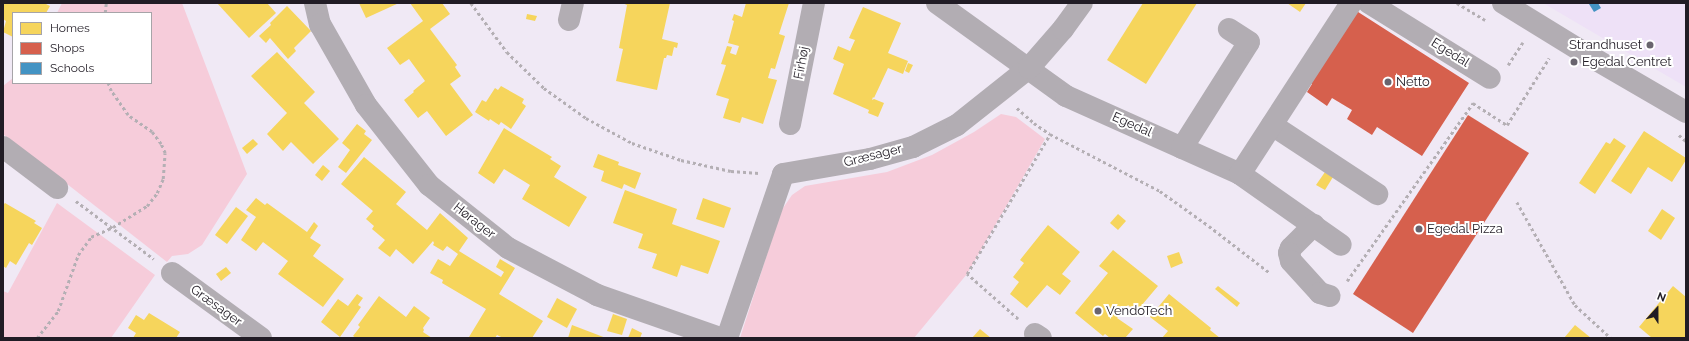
<!DOCTYPE html>
<html>
<head>
<meta charset="utf-8">
<style>
  body { margin:0 }
  #map { position:relative; width:1689px; height:341px; overflow:hidden; background:#f0e9f5; font-family:Raleway,sans-serif }
  div>[style] { position:absolute }
  .built>* { inset:0; background:#eee1f7 }
  .green>* { inset:0; background:#f6ccda }
  .homes>* { inset:0; background:#f6d55c }
  .shops>* { inset:0; background:#d6604d }
  .schools>* { inset:0; background:#4393c3 }
  .path>* { height:2.5px; margin-top:-1.25px; transform-origin:0; background:repeating-linear-gradient(90deg,#b4afb4 0 3px,transparent 0 6px) }
  .minor>* { height:22px; margin:-11px; padding:0 11px; transform-origin:11px; border-radius:11px; background:#b2adb3 }
  .dots>* { width:11px; height:11px; translate:-50% -50%; box-sizing:border-box; border:2px solid #fff; border-radius:50% }
  span { translate:-50% -50%; white-space:nowrap; text-align:center; line-height:1.15; -webkit-text-stroke:4px #fff; paint-order:stroke }
  .poi-label { font-size:13px; color:#211c25 }
  .right { translate:-100% -50%; text-align:right }
  .left { translate:0 -50%; text-align:left }
  .street-label { font-size:13px; color:#211c25 }
  .frame { position:absolute; inset:0; border:4px solid #211c25; pointer-events:none }
  .legend { position:absolute; left:12px; top:12px; width:140px; height:72px; box-sizing:border-box; background:#fff; border:1px solid #a6a4a8; margin:0; padding:5px 7px; list-style:none; font-size:12px; color:#211c25 }
  .legend li { display:flex; align-items:center; gap:8px; height:20px }
  .legend b { width:20px; border:1px solid #a6a4a8 }
  .north { position:absolute; left:1637px; top:289px; width:40px; height:40px; -webkit-text-stroke:3px #fff; paint-order:stroke; rotate:21deg; font-size:11px; font-weight:700; line-height:16px; text-align:center; color:#211c25 }
  .north::after { content:''; display:block; margin:auto; width:14px; height:18px; background:#211c25; clip-path:polygon(50% 0,100% 100%,50% 72%,0 100%) }
</style>
</head>
<body>
<div id="map">
  <div class="built">
    <div style="clip-path:polygon(1543px 3px,1686px 3px,1686px 87px)"></div>
  </div>
  <div class="green">
    <div style="clip-path:polygon(62px 3px,182px 3px,247px 174px,202px 245px,188px 254px,172px 256px,167px 262px,3px 134px,3px 86px,13px 78px,13px 83px,151px 83px,151px 13px,57px 13px)"></div>
    <div style="clip-path:polygon(1001px 114px,1016px 117px,1045px 139px,967px 274px,914px 338px,740px 338px,781px 211px,792px 195px,805px 186px,887px 172px,932px 155px,974px 132px)"></div>
    <div style="clip-path:polygon(57px 203px,155px 275px,111px 338px,3px 338px,3px 291px,8px 293px)"></div>
  </div>
  <div class="homes">
    <div style="clip-path:polygon(3px 3px,44px 3px,50px 6px,46px 13px,13px 13px,13px 37px,3px 32px,6px 21px,3px 19px)"></div>
    <div style="clip-path:polygon(217px 3px,267px 3px,276px 13px,249px 38px)"></div>
    <div style="clip-path:polygon(359px 3px,399px 3px,366px 18px)"></div>
    <div style="clip-path:polygon(410px 3px,442px 3px,450px 14px,430px 29px,457px 65px,455px 67px,461px 76px,450px 84px,473px 115px,446px 136px,427px 111px,418px 118px,404px 100px,414px 92px,413px 91px,425px 81px,409px 59px,400px 65px,387px 48px,423px 21px)"></div>
    <div style="clip-path:polygon(622px 3px,670px 3px,662px 39px,678px 43px,677px 48px,674px 47px,672px 56px,667px 55px,666px 58px,664px 58px,657px 90px,616px 81px,623px 49px,619px 48px,627px 5px)"></div>
    <div style="clip-path:polygon(746px 3px,789px 3px,779px 34px,785px 36px,775px 69px,771px 68px,768px 78px,777px 80px,763px 124px,742px 117px,740px 123px,723px 118px,729px 99px,716px 95px,726px 65px,721px 64px,727px 46px,732px 47px,730px 53px,736px 55px,739px 46px,728px 43px,734px 21px,732px 20px,734px 14px,742px 17px)"></div>
    <div style="clip-path:polygon(1143px 3px,1197px 3px,1146px 84px,1107px 60px)"></div>
    <div style="clip-path:polygon(1287px 3px,1306px 3px,1300px 12px)"></div>
    <div style="clip-path:polygon(287px 6px,311px 31px,294px 48px,296px 51px,288px 59px,270px 38px,266px 43px,259px 36px,271px 25px,270px 23px)"></div>
    <div style="clip-path:polygon(863px 7px,901px 23px,888px 53px,908px 61px,903px 74px,888px 68px,874px 98px,873px 97px,872px 100px,874px 99px,884px 103px,878px 117px,868px 113px,869px 110px,833px 94px,844px 64px,833px 59px,838px 46px,850px 51px,855px 40px,849px 38px)"></div>
    <div style="clip-path:polygon(527px 14px,537px 16px,535px 21px,526px 19px)"></div>
    <div style="clip-path:polygon(277px 52px,315px 92px,304px 103px,339px 139px,313px 164px,291px 142px,283px 151px,267px 134px,287px 113px,251px 76px)"></div>
    <div style="clip-path:polygon(908px 63px,913px 65px,909px 73px,905px 71px)"></div>
    <div style="clip-path:polygon(501px 86px,524px 99px,522px 103px,526px 106px,511px 129px,501px 122px,499px 125px,490px 119px,489px 121px,475px 112px,482px 100px,486px 102px,495px 88px,498px 90px)"></div>
    <div style="clip-path:polygon(357px 124px,366px 131px,364px 134px,372px 140px,346px 173px,338px 167px,350px 150px,342px 143px)"></div>
    <div style="clip-path:polygon(504px 128px,552px 157px,550px 159px,561px 166px,554px 177px,587px 197px,569px 227px,522px 199px,530px 185px,504px 169px,494px 184px,478px 173px)"></div>
    <div style="clip-path:polygon(1644px 131px,1686px 158px,1686px 160px,1672px 182px,1648px 167px,1631px 194px,1611px 181px)"></div>
    <div style="clip-path:polygon(1614px 138px,1626px 146px,1595px 194px,1579px 183px,1606px 142px,1610px 144px)"></div>
    <div style="clip-path:polygon(253px 139px,258px 144px,247px 154px,242px 148px)"></div>
    <div style="clip-path:polygon(598px 154px,619px 162px,618px 165px,641px 173px,635px 189px,624px 184px,622px 189px,601px 181px,604px 171px,593px 167px)"></div>
    <div style="clip-path:polygon(364px 157px,406px 192px,396px 204px,427px 230px,440px 213px,468px 238px,459px 251px,501px 277px,504px 272px,496px 267px,500px 259px,515px 268px,499px 294px,543px 321px,532px 338px,503px 338px,497px 335px,495px 338px,469px 337px,486px 309px,442px 283px,443px 280px,430px 273px,438px 259px,450px 266px,458px 254px,447px 246px,443px 251px,433px 245px,434px 243px,433px 241px,413px 264px,396px 249px,390px 257px,378px 248px,385px 240px,372px 229px,374px 226px,366px 219px,373px 211px,341px 184px)"></div>
    <div style="clip-path:polygon(323px 165px,330px 171px,322px 181px,315px 175px)"></div>
    <div style="clip-path:polygon(1325px 172px,1333px 177px,1325px 190px,1316px 185px)"></div>
    <div style="clip-path:polygon(625px 190px,677px 209px,672px 224px,720px 241px,708px 274px,681px 265px,677px 277px,652px 268px,657px 254px,638px 248px,643px 234px,613px 223px)"></div>
    <div style="clip-path:polygon(256px 198px,265px 205px,267px 203px,307px 232px,314px 222px,318px 226px,310px 238px,321px 245px,313px 256px,344px 279px,323px 307px,278px 274px,288px 261px,263px 242px,256px 251px,241px 240px,256px 217px,246px 210px)"></div>
    <div style="clip-path:polygon(703px 198px,731px 208px,724px 228px,696px 219px)"></div>
    <div style="clip-path:polygon(5px 203px,36px 221px,34px 223px,42px 228px,32px 245px,29px 243px,16px 265px,10px 261px,6px 268px,3px 266px,3px 205px)"></div>
    <div style="clip-path:polygon(236px 207px,248px 216px,227px 244px,215px 235px)"></div>
    <div style="clip-path:polygon(1662px 209px,1675px 218px,1661px 240px,1648px 231px)"></div>
    <div style="clip-path:polygon(1118px 214px,1126px 221px,1118px 230px,1110px 223px)"></div>
    <div style="clip-path:polygon(1048px 225px,1080px 252px,1062px 274px,1071px 281px,1060px 295px,1047px 285px,1027px 308px,1010px 294px,1019px 282px,1013px 277px,1024px 263px,1020px 260px)"></div>
    <div style="clip-path:polygon(1113px 250px,1158px 286px,1136px 312px,1128px 305px,1117px 318px,1133px 329px,1125px 338px,1110px 338px,1105px 334px,1103px 336px,1075px 313px,1108px 273px,1099px 266px)"></div>
    <div style="clip-path:polygon(1179px 252px,1183px 263px,1171px 268px,1167px 256px)"></div>
    <div style="clip-path:polygon(226px 267px,231px 273px,221px 281px,216px 274px)"></div>
    <div style="clip-path:polygon(1218px 286px,1240px 303px,1237px 307px,1215px 289px)"></div>
    <div style="clip-path:polygon(1673px 286px,1686px 297px,1686px 338px,1652px 338px,1639px 327px)"></div>
    <div style="clip-path:polygon(357px 294px,363px 298px,358px 305px,361px 307px,340px 337px,321px 322px,338px 299px,348px 306px)"></div>
    <div style="clip-path:polygon(1169px 294px,1211px 328px,1210px 330px,1220px 338px,1162px 338px,1168px 331px,1150px 317px)"></div>
    <div style="clip-path:polygon(379px 296px,406px 317px,414px 306px,430px 318px,423px 328px,424px 330px,423px 332px,432px 338px,356px 338px,353px 336px,360px 327px,358px 325px)"></div>
    <div style="clip-path:polygon(557px 298px,577px 309px,567px 328px,547px 317px)"></div>
    <div style="clip-path:polygon(149px 313px,180px 332px,176px 338px,133px 338px,136px 333px,128px 328px,136px 315px,144px 320px)"></div>
    <div style="clip-path:polygon(613px 314px,627px 319px,622px 335px,607px 331px)"></div>
    <div style="clip-path:polygon(572px 325px,606px 338px,568px 338px)"></div>
    <div style="clip-path:polygon(1575px 325px,1591px 338px,1564px 338px)"></div>
    <div style="clip-path:polygon(632px 328px,642px 333px,640px 338px,628px 338px)"></div>
    <div style="clip-path:polygon(980px 329px,991px 338px,972px 338px)"></div>
  </div>
  <div class="shops">
    <div style="clip-path:polygon(1355px 10px,1469px 83px,1422px 156px,1377px 127px,1372px 135px,1347px 119px,1352px 110px,1332px 98px,1327px 106px,1307px 92px,1312px 84px,1308px 82px)"></div>
    <div style="clip-path:polygon(1468px 115px,1529px 153px,1413px 333px,1353px 294px)"></div>
  </div>
  <div class="schools">
    <div style="clip-path:polygon(1591px 3px,1598px 3px,1601px 8px,1594px 12px,1589px 4px)"></div>
  </div>
  <div class="path">
    <div style="left:471px;top:3px;width:61px;rotate:53.7deg"></div>
    <div style="left:507px;top:52px;width:52px;rotate:44.2deg"></div>
    <div style="left:544px;top:88px;width:52px;rotate:35.5deg"></div>
    <div style="left:586px;top:118px;width:52px;rotate:28.5deg"></div>
    <div style="left:632px;top:143px;width:52px;rotate:19.1deg"></div>
    <div style="left:681px;top:160px;width:51px;rotate:12.4deg"></div>
    <div style="left:731px;top:171px;width:28px;rotate:4deg"></div>
    <div style="left:1457px;top:3px;width:33px;rotate:31deg"></div>
    <div style="left:105px;top:13px;width:10px;rotate:-84deg"></div>
    <div style="left:1508px;top:65px;width:27px;rotate:-57deg"></div>
    <div style="left:1017px;top:108px;width:23px;rotate:41deg"></div>
    <div style="left:1034px;top:123px;width:19px;rotate:35deg"></div>
    <div style="left:1050px;top:134px;width:124px;rotate:27.4deg"></div>
    <div style="left:1160px;top:191px;width:60px;rotate:35.5deg"></div>
    <div style="left:1209px;top:226px;width:77px;rotate:37.6deg"></div>
    <div style="left:1679px;top:135px;width:9px;rotate:41deg"></div>
    <div style="left:76px;top:201px;width:97px;rotate:36.6deg"></div>
    <div style="left:1517px;top:202px;width:118px;rotate:60.6deg"></div>
    <div style="left:1575px;top:305px;width:49px;rotate:42.5deg"></div>
    <div style="left:1347px;top:281px;width:218px;rotate:-54.7deg"></div>
    <div style="left:1473px;top:103px;width:40px;rotate:32.9deg"></div>
    <div style="left:1507px;top:125px;width:79px;rotate:-57.9deg"></div>
    <div style="left:1018px;top:319px;width:68px;rotate:-138.6deg"></div>
    <div style="left:967px;top:274px;width:163px;rotate:-59.3deg"></div>
    <div style="left:37px;top:338px;width:34px;rotate:-52deg"></div>
    <div style="left:58px;top:311px;width:59px;rotate:-70.3deg"></div>
    <div style="left:78px;top:255px;width:22px;rotate:-54deg"></div>
    <div style="left:91px;top:237px;width:24px;rotate:-24deg"></div>
    <div style="left:113px;top:227px;width:40px;rotate:-32deg"></div>
    <div style="left:147px;top:206px;width:16px;rotate:-52deg"></div>
    <div style="left:157px;top:193px;width:15px;rotate:-67deg"></div>
    <div style="left:163px;top:179px;width:26px;rotate:-86deg"></div>
    <div style="left:165px;top:153px;width:10px;rotate:-114deg"></div>
    <div style="left:161px;top:144px;width:15px;rotate:-127deg"></div>
    <div style="left:152px;top:132px;width:29px;rotate:-145deg"></div>
    <div style="left:128px;top:115px;width:29px;rotate:-125deg"></div>
    <div style="left:111px;top:91px;width:9px;rotate:-111deg"></div>
  </div>
  <div class="minor">
    <div style="left:315px;top:3px;width:22px;rotate:77deg"></div>
    <div style="left:320px;top:24px;width:93px;rotate:60.4deg"></div>
    <div style="left:366px;top:105px;width:102px;rotate:51.8deg"></div>
    <div style="left:429px;top:185px;width:101px;rotate:38.6deg"></div>
    <div style="left:508px;top:248px;width:101px;rotate:27.8deg"></div>
    <div style="left:597px;top:295px;width:130px;rotate:19.3deg"></div>
    <div style="left:937px;top:3px;width:159px;rotate:35.8deg"></div>
    <div style="left:1066px;top:96px;width:191px;rotate:24.1deg"></div>
    <div style="left:1240px;top:174px;width:123px;rotate:35.1deg"></div>
    <div style="left:1369px;top:3px;width:142px;rotate:31.8deg"></div>
    <div style="left:1503px;top:3px;width:92px;rotate:31.6deg"></div>
    <div style="left:1581px;top:51px;width:121px;rotate:30.2deg"></div>
    <div style="left:569px;top:20px;width:17px;rotate:-77deg"></div>
    <div style="left:790px;top:124px;width:123px;rotate:-78.8deg"></div>
    <div style="left:1272px;top:125px;width:126px;rotate:33.3deg"></div>
    <div style="left:3px;top:147px;width:68px;rotate:37.2deg"></div>
    <div style="left:1182px;top:148px;width:125px;rotate:-57.7deg"></div>
    <div style="left:1249px;top:42px;width:24px;rotate:-147deg"></div>
    <div style="left:1240px;top:174px;width:204px;rotate:-57deg"></div>
    <div style="left:1314px;top:225px;width:33px;rotate:135deg"></div>
    <div style="left:1291px;top:248px;width:5px;rotate:112deg"></div>
    <div style="left:1289px;top:253px;width:8px;rotate:76deg"></div>
    <div style="left:1291px;top:261px;width:43px;rotate:47.8deg"></div>
    <div style="left:1320px;top:293px;width:10px;rotate:17deg"></div>
    <div style="left:172px;top:273px;width:110px;rotate:36.1deg"></div>
    <div style="left:1035px;top:334px;width:7px;rotate:34deg"></div>
    <div style="left:727px;top:338px;width:173px;rotate:-71.1deg"></div>
    <div style="left:783px;top:174px;width:88px;rotate:-9.8deg"></div>
    <div style="left:870px;top:159px;width:45px;rotate:-15.6deg"></div>
    <div style="left:913px;top:147px;width:49px;rotate:-26.6deg"></div>
    <div style="left:957px;top:125px;width:92px;rotate:-38.4deg"></div>
    <div style="left:1029px;top:68px;width:52px;rotate:-48.9deg"></div>
    <div style="left:1063px;top:29px;width:32px;rotate:-54deg"></div>
  </div>
  <div class="dots">
    <div style="left:1650px;top:45px;background:#69646e"></div>
    <div style="left:1574px;top:62px;background:#69646e"></div>
    <div style="left:1388px;top:82px;background:#69646e"></div>
    <div style="left:1419px;top:229px;background:#69646e"></div>
    <div style="left:1098px;top:311px;background:#69646e"></div>
  </div>
  <div class="poi-label">
    <span class="right" style="left:1642px;top:45px">Strandhuset</span>
    <span class="left" style="left:1582px;top:62px">Egedal Centret</span>
    <span class="left" style="left:1396px;top:82px">Netto</span>
    <span class="left" style="left:1427px;top:229px">Egedal Pizza</span>
    <span class="left" style="left:1106px;top:311px">VendoTech</span>
  </div>
  <div class="street-label">
    <span style="left:1450px;top:53px;rotate:32deg">Egedal</span>
    <span style="left:802px;top:63px;rotate:-79deg">Firhøj</span>
    <span style="left:1132px;top:125px;rotate:24deg">Egedal</span>
    <span style="left:873px;top:156px;rotate:-14deg">Græsager</span>
    <span style="left:474px;top:221px;rotate:38deg">Hørager</span>
    <span style="left:216px;top:306px;rotate:36deg">Græsager</span>
  </div>
  <div class="frame"></div>
  <ul class="legend">
  <li><b style="height:11px;background:#f6d55c"></b>Homes</li>
  <li><b style="height:11px;background:#d6604d"></b>Shops</li>
  <li><b style="height:11px;background:#4393c3"></b>Schools</li>
  </ul>
  <div class="north">N</div>
</div>
</body>
</html>
